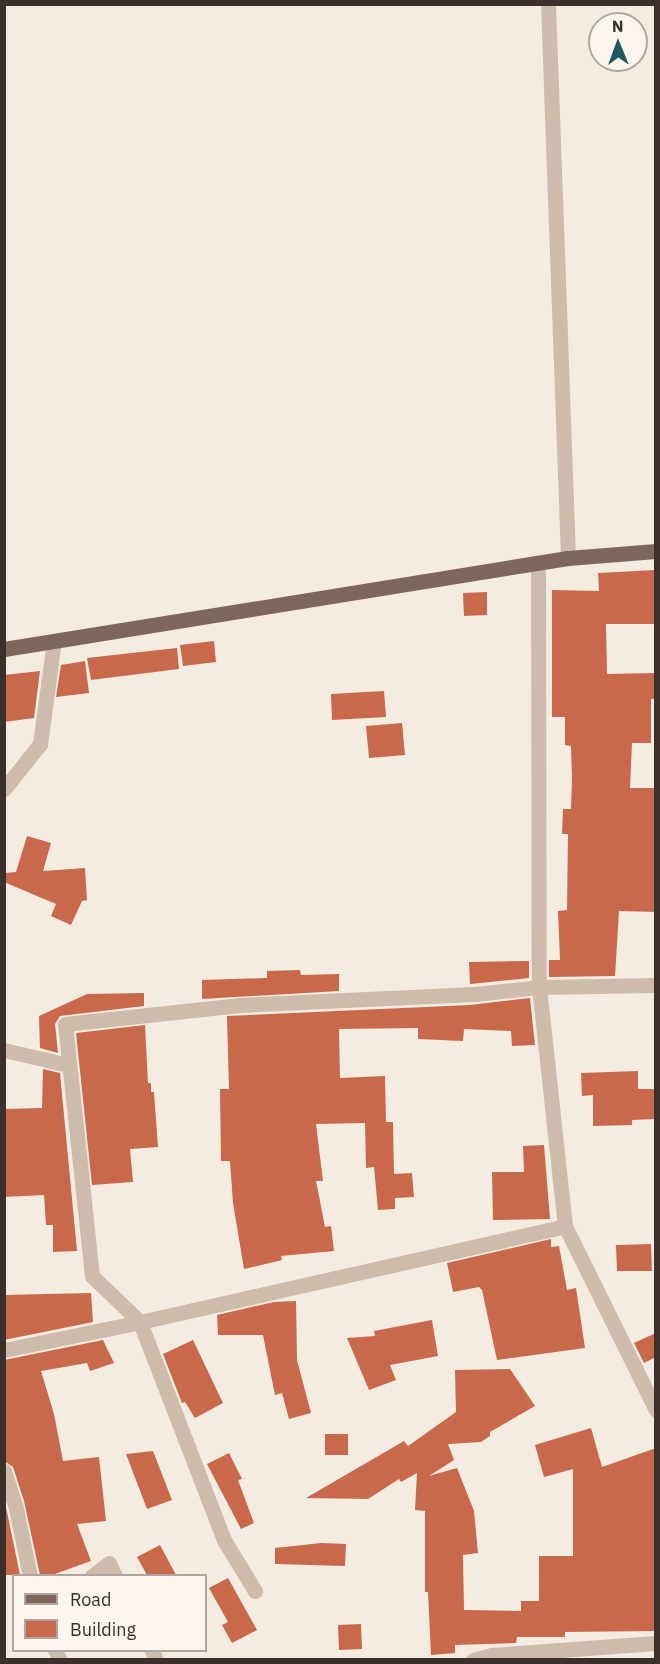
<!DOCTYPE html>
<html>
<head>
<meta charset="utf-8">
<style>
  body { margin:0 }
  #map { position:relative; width:660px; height:1664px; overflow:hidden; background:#f4ebe1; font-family:"IBM Plex Sans",sans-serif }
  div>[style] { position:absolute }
  .building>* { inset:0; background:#c8694b }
  .street>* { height:15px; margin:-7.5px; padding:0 7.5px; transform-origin:7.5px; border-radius:7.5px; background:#cdbbac }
  .primary>* { height:15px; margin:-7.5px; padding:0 7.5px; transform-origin:7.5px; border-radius:7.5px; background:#7d675c }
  span { translate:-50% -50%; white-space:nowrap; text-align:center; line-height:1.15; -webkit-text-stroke:4.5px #fbf5ee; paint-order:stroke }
  .frame { position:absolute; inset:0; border:6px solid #3b302b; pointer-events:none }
  .legend { position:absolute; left:12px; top:1574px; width:195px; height:78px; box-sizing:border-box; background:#fbf5ee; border:2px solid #aea6a0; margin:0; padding:8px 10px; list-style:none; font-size:18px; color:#3b302b }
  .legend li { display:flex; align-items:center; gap:12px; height:30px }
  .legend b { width:30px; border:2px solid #aea6a0 }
  .north { position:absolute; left:588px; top:12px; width:60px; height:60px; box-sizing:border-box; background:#fbf5ee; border:2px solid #aea6a0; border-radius:50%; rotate:359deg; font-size:16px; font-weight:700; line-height:24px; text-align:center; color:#3b302b }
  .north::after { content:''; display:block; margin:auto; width:21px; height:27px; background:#1f5a5e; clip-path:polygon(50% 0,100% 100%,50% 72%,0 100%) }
</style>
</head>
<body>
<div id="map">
  <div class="building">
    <div style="clip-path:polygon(656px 570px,656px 624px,606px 624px,607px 674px,656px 673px,656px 699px,651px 699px,651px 743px,632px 743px,630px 788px,656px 788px,656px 912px,619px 911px,615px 976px,549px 977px,549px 960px,560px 960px,558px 911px,567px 910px,568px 834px,562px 834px,563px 809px,571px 809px,572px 779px,571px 746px,565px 745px,565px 717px,552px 717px,552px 590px,599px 591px,598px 573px)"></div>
    <div style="clip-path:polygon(487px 592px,487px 615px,464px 616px,463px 593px)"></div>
    <div style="clip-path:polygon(214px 641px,216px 662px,183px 666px,180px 645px)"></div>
    <div style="clip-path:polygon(177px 648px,179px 669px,91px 680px,87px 658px)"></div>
    <div style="clip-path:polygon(85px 661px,89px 693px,56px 697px,61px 665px)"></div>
    <div style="clip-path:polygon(40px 671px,34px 718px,4px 722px,4px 675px)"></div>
    <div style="clip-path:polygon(384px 691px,386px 717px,332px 720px,331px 694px)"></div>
    <div style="clip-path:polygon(402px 723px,405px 755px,369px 758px,366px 726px)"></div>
    <div style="clip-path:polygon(27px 836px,51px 843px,43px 871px,85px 868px,87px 900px,82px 901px,71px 925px,51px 916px,56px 904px,4px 882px,4px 873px,16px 872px)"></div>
    <div style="clip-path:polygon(525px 961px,529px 961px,529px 978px,470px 984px,469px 962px)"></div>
    <div style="clip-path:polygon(300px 970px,301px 975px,339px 974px,339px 991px,202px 999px,202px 980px,267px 978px,267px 971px)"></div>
    <div style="clip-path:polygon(144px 993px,144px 1006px,60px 1016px,55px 1024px,58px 1053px,40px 1048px,39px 1016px,87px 994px)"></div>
    <div style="clip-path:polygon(530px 998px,535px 1045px,512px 1046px,511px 1031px,464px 1029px,463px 1041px,418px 1039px,418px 1028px,339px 1029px,340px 1078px,385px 1076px,386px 1122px,393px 1122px,394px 1174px,412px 1173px,414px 1197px,395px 1198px,395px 1209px,378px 1210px,374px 1167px,366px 1168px,365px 1123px,316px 1124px,323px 1181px,316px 1181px,325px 1227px,331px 1226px,334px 1251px,281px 1256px,282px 1260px,244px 1269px,233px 1203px,230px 1161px,221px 1161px,220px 1089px,229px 1089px,227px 1016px,470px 1005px)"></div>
    <div style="clip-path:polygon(145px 1025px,148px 1083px,151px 1083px,151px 1092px,154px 1092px,158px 1147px,130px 1149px,133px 1182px,92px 1185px,76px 1033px)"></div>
    <div style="clip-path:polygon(43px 1069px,60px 1073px,77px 1251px,53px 1252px,53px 1225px,46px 1225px,44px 1195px,4px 1197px,4px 1109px,42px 1108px)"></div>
    <div style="clip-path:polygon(638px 1071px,638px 1089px,656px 1089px,656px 1119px,632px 1120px,632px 1125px,593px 1126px,593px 1095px,582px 1096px,581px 1073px)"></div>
    <div style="clip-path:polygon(544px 1145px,550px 1219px,493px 1220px,492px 1172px,524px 1172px,523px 1146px)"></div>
    <div style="clip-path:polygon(551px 1239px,551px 1247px,559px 1246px,567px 1290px,576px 1288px,585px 1348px,497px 1360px,482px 1290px,479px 1287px,453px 1292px,447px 1263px)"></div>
    <div style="clip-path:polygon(651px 1244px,652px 1271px,617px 1271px,616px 1245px)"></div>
    <div style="clip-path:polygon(91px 1293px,93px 1322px,4px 1340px,4px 1295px)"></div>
    <div style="clip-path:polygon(296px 1301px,297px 1360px,311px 1413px,289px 1419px,282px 1393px,275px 1395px,263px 1335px,218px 1335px,217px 1315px,274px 1302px)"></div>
    <div style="clip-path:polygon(432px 1320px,438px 1356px,390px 1365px,396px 1380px,369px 1390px,347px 1338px,375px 1336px,374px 1331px)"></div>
    <div style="clip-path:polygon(656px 1333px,656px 1357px,644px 1363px,634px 1343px)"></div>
    <div style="clip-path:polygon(103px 1340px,114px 1363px,90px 1371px,87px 1363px,41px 1371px,54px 1414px,63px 1461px,99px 1457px,106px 1521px,77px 1524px,91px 1561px,52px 1575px,40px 1575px,24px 1501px,13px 1467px,4px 1461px,4px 1360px)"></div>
    <div style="clip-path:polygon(193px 1340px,223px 1403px,195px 1418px,185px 1402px,182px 1403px,163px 1354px)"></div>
    <div style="clip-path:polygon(510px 1369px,535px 1406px,490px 1432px,490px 1436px,481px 1442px,448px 1444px,454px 1460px,429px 1476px,457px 1468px,474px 1511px,478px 1553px,463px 1555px,464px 1610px,521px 1611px,521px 1601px,539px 1601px,539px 1556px,573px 1556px,573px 1469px,544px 1477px,535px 1445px,591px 1428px,602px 1467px,656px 1448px,656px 1631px,565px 1632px,565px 1637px,517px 1637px,516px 1643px,455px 1645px,455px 1653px,431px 1655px,428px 1592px,425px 1592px,425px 1511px,415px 1510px,417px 1473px,401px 1482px,399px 1479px,368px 1499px,306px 1498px,404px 1441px,408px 1446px,456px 1412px,455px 1370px)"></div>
    <div style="clip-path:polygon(325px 1434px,348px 1434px,348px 1455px,325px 1455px)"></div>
    <div style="clip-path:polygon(153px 1451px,172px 1500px,147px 1509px,126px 1454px)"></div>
    <div style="clip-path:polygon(229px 1453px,242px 1479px,238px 1480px,254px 1523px,241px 1529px,207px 1464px)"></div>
    <div style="clip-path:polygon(4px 1503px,6px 1507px,20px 1575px,4px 1575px)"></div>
    <div style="clip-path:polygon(321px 1543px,346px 1544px,345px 1566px,275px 1564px,275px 1548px)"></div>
    <div style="clip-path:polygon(160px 1545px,176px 1575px,147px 1575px,137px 1557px)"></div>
    <div style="clip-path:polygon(228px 1578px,257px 1630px,232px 1643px,222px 1625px,228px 1622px,209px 1588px)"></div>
    <div style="clip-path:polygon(361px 1624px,362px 1649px,339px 1650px,338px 1625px)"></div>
  </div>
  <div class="street">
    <div style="left:548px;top:4px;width:554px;rotate:87.93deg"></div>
    <div style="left:538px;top:563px;width:424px;rotate:89.9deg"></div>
    <div style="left:539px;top:987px;width:240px;rotate:83.8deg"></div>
    <div style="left:565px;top:1226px;width:205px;rotate:63.7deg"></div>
    <div style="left:4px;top:789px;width:58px;rotate:-51.3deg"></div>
    <div style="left:40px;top:744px;width:104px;rotate:-82.3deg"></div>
    <div style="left:4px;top:1050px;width:66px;rotate:13.2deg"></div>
    <div style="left:4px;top:1350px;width:139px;rotate:-11.6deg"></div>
    <div style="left:140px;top:1322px;width:436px;rotate:-12.7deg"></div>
    <div style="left:4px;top:1471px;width:35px;rotate:72deg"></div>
    <div style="left:15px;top:1504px;width:74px;rotate:78.2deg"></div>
    <div style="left:92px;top:1576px;width:21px;rotate:-37deg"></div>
    <div style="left:109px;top:1563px;width:14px;rotate:65deg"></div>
    <div style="left:255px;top:1591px;width:60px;rotate:-121.3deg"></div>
    <div style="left:224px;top:1540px;width:234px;rotate:-111.1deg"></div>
    <div style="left:140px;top:1322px;width:66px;rotate:-136.2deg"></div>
    <div style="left:92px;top:1276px;width:253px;rotate:-96.1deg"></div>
    <div style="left:65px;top:1024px;width:176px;rotate:-6.2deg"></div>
    <div style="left:240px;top:1005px;width:235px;rotate:-2.7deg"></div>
    <div style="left:475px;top:994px;width:64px;rotate:-6.2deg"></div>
    <div style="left:539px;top:987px;width:117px;rotate:-1deg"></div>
    <div style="left:55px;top:1650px;width:11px;rotate:63deg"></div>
    <div style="left:152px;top:1650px;width:11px;rotate:68deg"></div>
    <div style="left:473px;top:1660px;width:20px;rotate:-15deg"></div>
    <div style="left:492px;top:1655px;width:164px;rotate:-4.2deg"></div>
  </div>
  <div class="primary">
    <div style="left:4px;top:649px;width:571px;rotate:-9.17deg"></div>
    <div style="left:568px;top:558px;width:88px;rotate:-4.5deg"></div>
  </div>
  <div class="frame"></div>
  <ul class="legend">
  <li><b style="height:8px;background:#7d675c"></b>Road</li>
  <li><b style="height:16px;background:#c8694b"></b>Building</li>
  </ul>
  <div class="north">N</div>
</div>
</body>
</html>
